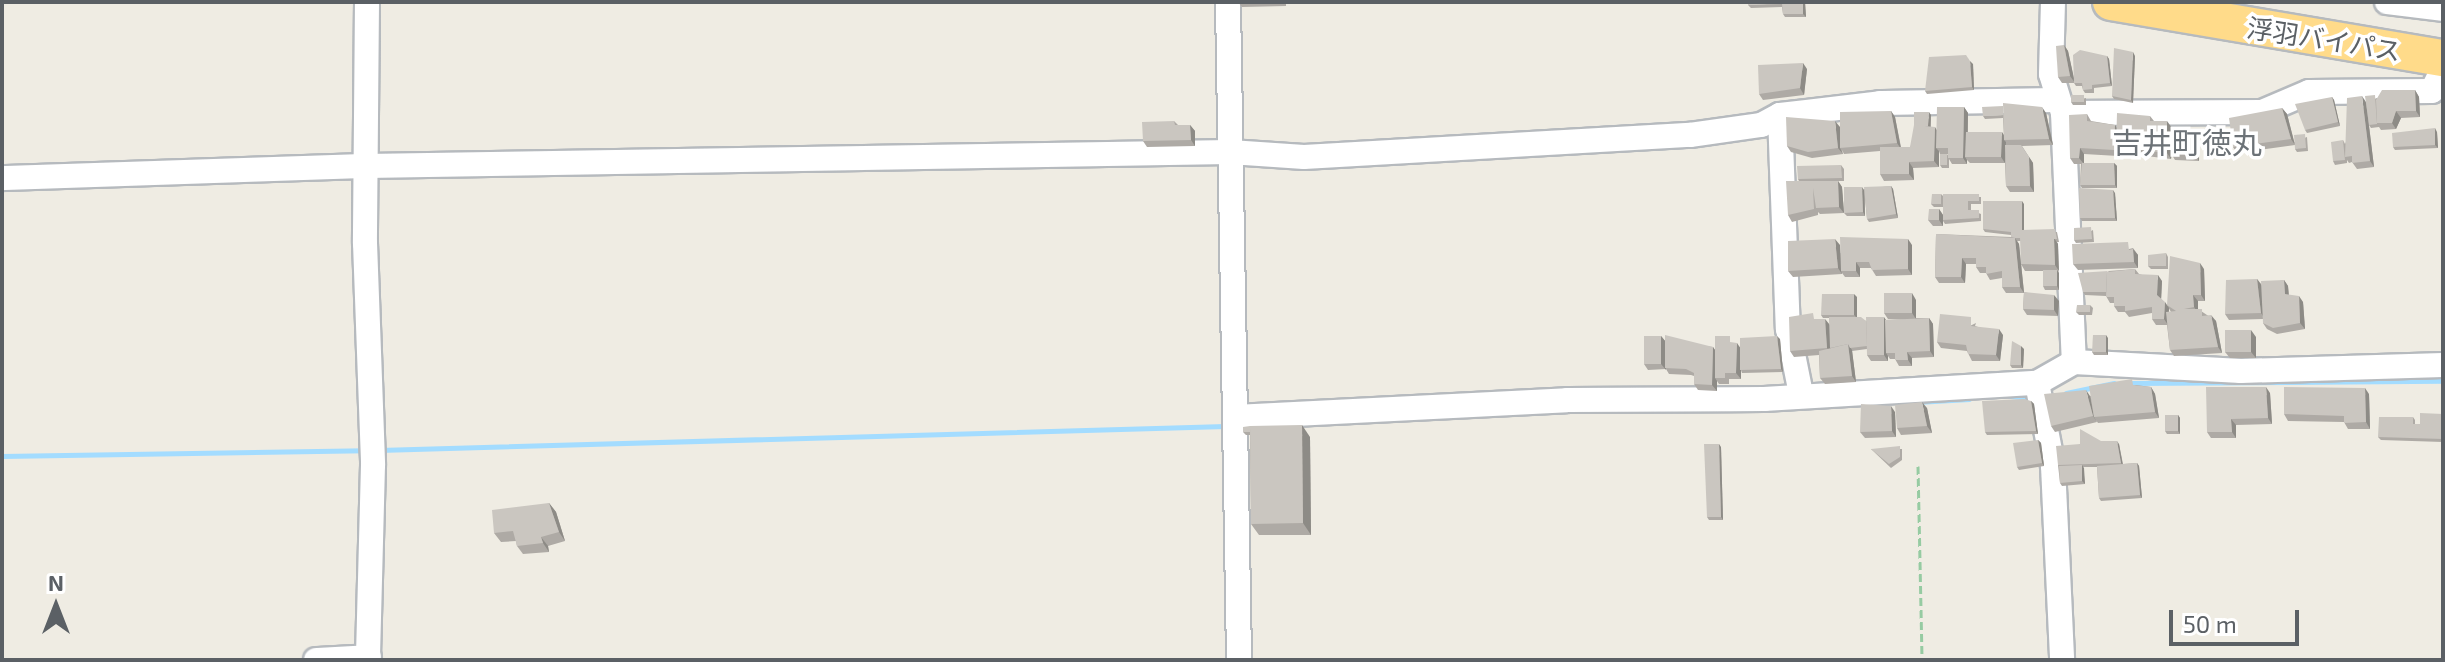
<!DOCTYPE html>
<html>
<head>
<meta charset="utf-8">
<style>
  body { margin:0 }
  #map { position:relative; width:2445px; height:662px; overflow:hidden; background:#efece3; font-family:"Exo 2","Noto Sans JP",sans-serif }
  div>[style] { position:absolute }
  .stream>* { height:5px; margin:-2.5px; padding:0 2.5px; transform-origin:2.5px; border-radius:2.5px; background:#a3dcff }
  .path>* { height:3px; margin-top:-1.5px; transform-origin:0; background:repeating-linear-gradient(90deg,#96cba2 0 8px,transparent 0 12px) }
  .roads { filter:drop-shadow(2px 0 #b6babe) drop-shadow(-2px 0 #b6babe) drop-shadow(0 2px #b6babe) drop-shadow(0 -2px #b6babe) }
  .minor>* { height:24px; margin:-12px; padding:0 12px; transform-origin:12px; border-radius:12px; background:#fff }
  .highway>* { height:36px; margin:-18px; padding:0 18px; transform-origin:18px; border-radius:18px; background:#ffdb8a }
  .wall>* { inset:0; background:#aeaaa5 }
  .shaded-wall>* { inset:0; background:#8d8b86 }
  .building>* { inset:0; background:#cac6c0 }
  span { translate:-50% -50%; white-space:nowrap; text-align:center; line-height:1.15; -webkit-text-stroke:7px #fff; paint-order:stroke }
  .street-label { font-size:26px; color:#5b6065 }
  .quarter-label { font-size:30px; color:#6c7277 }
  .frame { position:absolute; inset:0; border:4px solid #5b6065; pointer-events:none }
  .north { position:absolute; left:16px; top:566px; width:80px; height:80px; -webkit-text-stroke:6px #fff; paint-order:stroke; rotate:0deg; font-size:22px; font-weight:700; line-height:32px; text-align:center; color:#5b6065 }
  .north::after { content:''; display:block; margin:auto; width:28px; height:36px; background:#5b6065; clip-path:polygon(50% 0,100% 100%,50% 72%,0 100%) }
  .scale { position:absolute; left:2169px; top:610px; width:130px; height:36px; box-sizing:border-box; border:4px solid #5b6065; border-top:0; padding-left:10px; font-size:24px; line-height:28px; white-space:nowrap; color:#5b6065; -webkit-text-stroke:6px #fff; paint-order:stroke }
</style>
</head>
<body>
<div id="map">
  <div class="stream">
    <div style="left:2132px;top:383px;width:311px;rotate:-0.4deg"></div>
    <div style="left:2066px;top:393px;width:49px;rotate:-11.8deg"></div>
    <div style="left:2010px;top:396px;width:22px;rotate:5deg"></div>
    <div style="left:1899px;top:403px;width:70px;rotate:-3.3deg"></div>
    <div style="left:379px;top:450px;width:847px;rotate:-1.62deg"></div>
    <div style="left:2px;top:456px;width:363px;rotate:-0.9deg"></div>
  </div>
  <div class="path">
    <div style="left:1918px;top:466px;width:194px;rotate:88.8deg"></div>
  </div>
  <div class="roads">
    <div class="minor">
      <div style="left:367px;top:2px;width:241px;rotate:90.5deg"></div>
      <div style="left:365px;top:243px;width:222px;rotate:87.9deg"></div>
      <div style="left:373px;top:465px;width:195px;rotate:91.5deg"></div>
      <div style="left:1228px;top:2px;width:658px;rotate:89.04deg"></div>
      <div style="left:2053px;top:2px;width:72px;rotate:91.6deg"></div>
      <div style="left:2051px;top:74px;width:41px;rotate:72.9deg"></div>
      <div style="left:2063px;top:113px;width:249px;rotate:87.5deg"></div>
      <div style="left:2387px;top:2px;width:56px;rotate:7.1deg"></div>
      <div style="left:2063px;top:113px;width:199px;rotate:-0.3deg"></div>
      <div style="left:2262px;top:112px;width:51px;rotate:-23.1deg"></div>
      <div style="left:2309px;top:92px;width:123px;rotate:-0.5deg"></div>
      <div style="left:2432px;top:91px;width:25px;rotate:-64deg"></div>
      <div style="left:1780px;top:115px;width:214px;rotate:87.9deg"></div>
      <div style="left:1788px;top:329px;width:66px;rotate:78.7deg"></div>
      <div style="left:2px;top:178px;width:364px;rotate:-1.9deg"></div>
      <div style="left:366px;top:166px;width:864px;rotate:-0.93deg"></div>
      <div style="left:1230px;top:152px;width:74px;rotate:3.9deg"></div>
      <div style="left:1304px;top:157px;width:387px;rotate:-3.3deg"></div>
      <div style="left:1690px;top:135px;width:72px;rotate:-8deg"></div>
      <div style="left:1761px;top:125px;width:21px;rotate:-28deg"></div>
      <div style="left:1780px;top:115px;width:101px;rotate:-6.8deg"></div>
      <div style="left:1880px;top:103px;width:177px;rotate:-1deg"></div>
      <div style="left:2037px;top:383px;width:85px;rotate:79.1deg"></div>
      <div style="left:2053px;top:466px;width:194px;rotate:87.3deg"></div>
      <div style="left:1235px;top:417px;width:332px;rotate:-2.9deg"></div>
      <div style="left:1567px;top:400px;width:197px;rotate:-0.3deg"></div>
      <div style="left:1764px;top:399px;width:273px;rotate:-3.4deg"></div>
      <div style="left:2037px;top:383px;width:43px;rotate:-29.6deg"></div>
      <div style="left:2074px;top:362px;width:167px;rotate:3.1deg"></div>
      <div style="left:2241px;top:371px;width:202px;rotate:-1.7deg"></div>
      <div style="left:316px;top:660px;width:53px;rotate:-3.2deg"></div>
    </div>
    <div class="highway">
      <div style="left:2111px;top:2px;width:337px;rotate:9.6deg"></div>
    </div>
  </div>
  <div class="wall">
    <div style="clip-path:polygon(1238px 2px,1286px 2px,1286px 6px,1242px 7px)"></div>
    <div style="clip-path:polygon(1805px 2px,1806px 17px,1785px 17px,1783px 14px,1782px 7px,1751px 8px,1748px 5px)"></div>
    <div style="clip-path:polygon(2064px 45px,2068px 51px,2074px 79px,2107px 56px,2109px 59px,2112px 86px,2094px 88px,2094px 93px,2085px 93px,2083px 90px,2082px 86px,2076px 86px,2074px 83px,2062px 83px,2058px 77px)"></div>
    <div style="clip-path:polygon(2135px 56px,2133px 103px,2114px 99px,2112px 96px)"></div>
    <div style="clip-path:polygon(1973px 64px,1974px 90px,1927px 94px,1925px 91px)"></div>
    <div style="clip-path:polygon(1807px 69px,1804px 95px,1763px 100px,1759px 94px)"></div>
    <div style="clip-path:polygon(2415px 90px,2419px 97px,2420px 117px,2401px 118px,2396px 129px,2381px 130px,2379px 127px,2371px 128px,2369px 125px,2374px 167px,2357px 169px,2352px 162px,2349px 163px,2347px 160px,2347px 163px,2335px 165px,2333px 161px,2343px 140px,2345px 144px,2366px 102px,2377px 98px,2377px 99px)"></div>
    <div style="clip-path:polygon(2332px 97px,2334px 100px,2340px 126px,2307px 133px,2305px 130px)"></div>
    <div style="clip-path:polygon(2086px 98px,2086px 105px,2073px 105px,2071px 102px)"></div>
    <div style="clip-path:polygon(1964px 107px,1968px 113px,1968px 132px,2004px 136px,2003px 118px,1985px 119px,1983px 116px,2046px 113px,2053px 145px,2022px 146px,2033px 163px,2034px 192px,2010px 192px,2006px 186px,2005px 163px,1970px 163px,1967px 160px,1967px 164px,1952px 164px,1949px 159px,1949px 168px,1942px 168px,1940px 165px,1948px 154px,1940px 154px,1939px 151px,1939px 167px,1913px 168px,1914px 180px,1884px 181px,1880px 174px,1880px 151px,1844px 154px,1842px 150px,1843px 154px,1812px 158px,1791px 152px,1787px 146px,1840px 127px,1840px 133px,1891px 111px,1895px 117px,1901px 147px,1910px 147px,1931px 115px,1931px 127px,1937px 130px)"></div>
    <div style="clip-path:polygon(2282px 108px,2287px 114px,2294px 142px,2307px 137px,2308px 151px,2297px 152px,2295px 149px,2295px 145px,2237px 153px,2233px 147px)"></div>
    <div style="clip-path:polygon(2087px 114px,2091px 121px,2115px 125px,2117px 128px,2150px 116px,2154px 121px,2172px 128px,2172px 131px,2195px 131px,2199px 138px,2199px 161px,2175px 160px,2172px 155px,2171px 159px,2121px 153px,2119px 150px,2118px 156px,2084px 154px,2084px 163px,2114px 163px,2117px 166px,2117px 188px,2082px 188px,2080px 185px,2081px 164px,2074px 164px,2070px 158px)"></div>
    <div style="clip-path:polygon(1174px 121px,1178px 125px,1190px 125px,1195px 131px,1195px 146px,1147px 147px,1143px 141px)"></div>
    <div style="clip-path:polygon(2437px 132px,2438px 148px,2395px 150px,2393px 147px)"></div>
    <div style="clip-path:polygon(1841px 165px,1844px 169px,1844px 181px,1838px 181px,1842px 187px,1844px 213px,1820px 214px,1818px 212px,1818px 215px,1792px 222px,1788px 215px,1799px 181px,1798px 179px)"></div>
    <div style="clip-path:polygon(1891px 186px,1893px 189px,1898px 218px,1869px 222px,1867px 219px,1865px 198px,1865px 216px,1847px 216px,1844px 213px,1864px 189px)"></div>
    <div style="clip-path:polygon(2115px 193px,2117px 221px,2082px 221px,2080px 218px)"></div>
    <div style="clip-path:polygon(1941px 194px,1943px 196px,1981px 197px,1981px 204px,1971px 204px,1971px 210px,1981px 214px,1981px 221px,1945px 224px,1943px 221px,1943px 226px,1933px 226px,1928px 220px,1939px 209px,1943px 215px,1943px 207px,1934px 207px,1931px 204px)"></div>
    <div style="clip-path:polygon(2024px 204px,2024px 230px,2057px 232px,2059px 242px,2057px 242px,2058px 244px,2059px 290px,2045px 290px,2043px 286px,2043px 271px,2025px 271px,2021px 264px,2021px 241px,2017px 241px,2019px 244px,2024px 292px,2059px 301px,2058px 316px,2027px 315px,2023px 309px,2024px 293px,2006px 293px,2002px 287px,2002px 278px,1990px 280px,1986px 273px,1980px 273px,1976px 267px,1976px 264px,1966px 264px,1965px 283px,1939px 283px,1935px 277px,1936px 234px,2011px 237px,2011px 235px,1985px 232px,1983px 229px)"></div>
    <div style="clip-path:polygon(2093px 230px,2094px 242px,2076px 243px,2074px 240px)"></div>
    <div style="clip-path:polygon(1840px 245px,1840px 253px,1912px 245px,1912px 275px,1876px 276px,1871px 268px,1860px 268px,1860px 277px,1845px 277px,1842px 273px,1842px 274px,1793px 277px,1788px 271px)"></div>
    <div style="clip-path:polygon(2133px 248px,2138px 255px,2138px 268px,2078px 270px,2073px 264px)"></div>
    <div style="clip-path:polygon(2166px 253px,2168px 257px,2168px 269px,2151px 269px,2148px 266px)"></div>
    <div style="clip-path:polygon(2135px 269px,2139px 274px,2162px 281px,2161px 299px,2169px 308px,2169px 312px,2171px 312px,2167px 305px,2204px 269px,2205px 301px,2198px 301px,2198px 309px,2216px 321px,2222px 353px,2174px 356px,2170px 350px,2167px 325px,2156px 325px,2152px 319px,2152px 313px,2129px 317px,2125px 312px,2118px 312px,2114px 306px,2114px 303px,2110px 303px,2106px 296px,2085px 295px,2083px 292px,2109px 271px)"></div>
    <div style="clip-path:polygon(2257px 279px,2262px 285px,2284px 280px,2288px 286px,2289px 295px,2303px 302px,2305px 329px,2277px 334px,2267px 329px,2263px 323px,2263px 319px,2229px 320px,2225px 314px)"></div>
    <div style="clip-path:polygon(1857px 297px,1857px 317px,1866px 321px,1906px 319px,1888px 319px,1884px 313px,1916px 300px,1916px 318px,1929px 318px,1933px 324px,1934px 357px,1912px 358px,1912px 366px,1899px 366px,1895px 359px,1890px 359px,1888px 356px,1888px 361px,1871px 361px,1867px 355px,1867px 349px,1852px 351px,1856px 382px,1825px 384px,1820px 378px,1819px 355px,1794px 357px,1790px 351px,1818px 319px,1830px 325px,1829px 318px,1823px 318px,1821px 315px)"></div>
    <div style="clip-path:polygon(2090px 305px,2093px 308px,2092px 315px,2079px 315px,2076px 312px)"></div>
    <div style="clip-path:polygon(1976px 323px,1975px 326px,2003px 335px,2000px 361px,1972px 361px,1967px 351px,1941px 348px,1937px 342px)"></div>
    <div style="clip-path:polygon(1661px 336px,1665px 341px,1713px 347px,1715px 350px,1734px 343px,1740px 348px,1780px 339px,1783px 372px,1742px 373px,1741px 370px,1741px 379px,1729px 379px,1729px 384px,1719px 384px,1717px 381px,1717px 391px,1698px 390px,1694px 384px,1694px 376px,1691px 375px,1669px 374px,1666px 369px,1648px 370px,1644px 364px)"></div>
    <div style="clip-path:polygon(2256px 337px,2256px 358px,2230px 358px,2225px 352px)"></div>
    <div style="clip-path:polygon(2108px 338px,2108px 355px,2094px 355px,2092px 352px)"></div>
    <div style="clip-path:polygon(2024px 349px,2023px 368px,2012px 368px,2010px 365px)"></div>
    <div style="clip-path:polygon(2136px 385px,2151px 387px,2155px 394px,2159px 418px,2098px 423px,2096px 420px,2097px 422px,2055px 432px,2051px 426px,2090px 396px)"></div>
    <div style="clip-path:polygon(2270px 393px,2272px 424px,2236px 425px,2236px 438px,2211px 438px,2207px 432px)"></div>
    <div style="clip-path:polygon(2369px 394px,2370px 429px,2348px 429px,2344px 422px,2288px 421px,2284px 414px)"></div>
    <div style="clip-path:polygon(2031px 401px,2034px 404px,2038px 434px,1987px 435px,1985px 432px)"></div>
    <div style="clip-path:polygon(1927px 408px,1932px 433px,1901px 435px,1897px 428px)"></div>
    <div style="clip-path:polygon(1895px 412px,1896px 437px,1865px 438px,1860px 432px)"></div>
    <div style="clip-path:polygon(2443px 414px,2443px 442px,2381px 440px,2378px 437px,2413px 417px,2415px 420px,2415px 424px,2420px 424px)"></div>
    <div style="clip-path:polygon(2178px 415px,2180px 418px,2180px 434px,2167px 434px,2165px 431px)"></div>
    <div style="clip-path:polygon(1243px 427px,1310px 437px,1311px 535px,1259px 535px,1251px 524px,1250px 435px,1246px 435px,1243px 432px)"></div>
    <div style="clip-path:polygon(2038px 440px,2041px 443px,2044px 466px,2019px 470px,2017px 467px)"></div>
    <div style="clip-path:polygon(2101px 441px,2119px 444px,2123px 464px,2137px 463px,2139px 466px,2142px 498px,2101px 501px,2099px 498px,2097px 467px,2083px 467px,2085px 484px,2062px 486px,2060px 483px,2058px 465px,2080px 444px)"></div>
    <div style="clip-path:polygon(1721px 447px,1723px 520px,1709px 520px,1707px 517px)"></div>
    <div style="clip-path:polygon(1871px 449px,1902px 449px,1902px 460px,1891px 468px)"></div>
    <div style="clip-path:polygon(549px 503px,556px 512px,565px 541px,548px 546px,549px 552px,523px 554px,517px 546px,516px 541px,501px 542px,494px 533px)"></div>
  </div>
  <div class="shaded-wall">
    <div style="clip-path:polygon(1803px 2px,1805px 2px,1806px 17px,1803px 14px)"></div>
    <div style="clip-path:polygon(2064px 45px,2068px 51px,2075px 83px,2070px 76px)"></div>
    <div style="clip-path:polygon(2133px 52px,2135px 56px,2133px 103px,2131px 100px)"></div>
    <div style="clip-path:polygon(2107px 56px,2109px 59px,2112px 86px,2110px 83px)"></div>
    <div style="clip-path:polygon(1970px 61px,1973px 64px,1974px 90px,1972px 87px)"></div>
    <div style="clip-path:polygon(1803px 63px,1807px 69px,1804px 95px,1800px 88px)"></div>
    <div style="clip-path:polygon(2415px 90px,2419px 97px,2420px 117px,2416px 111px)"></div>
    <div style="clip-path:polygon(2362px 96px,2366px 102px,2374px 167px,2370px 161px)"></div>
    <div style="clip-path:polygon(2332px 97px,2334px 100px,2340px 126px,2338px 122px)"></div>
    <div style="clip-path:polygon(1964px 107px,1968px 113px,1967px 157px,1965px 157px,1967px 160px,1967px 164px,1963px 158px)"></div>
    <div style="clip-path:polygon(2042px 107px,2046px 113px,2053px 145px,2049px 139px)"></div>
    <div style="clip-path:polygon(2282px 108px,2287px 114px,2295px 145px,2291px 139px)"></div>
    <div style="clip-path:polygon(1891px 111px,1895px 117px,1901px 149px,1897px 143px)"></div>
    <div style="clip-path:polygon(2396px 111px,2401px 118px,2396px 129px,2392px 123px)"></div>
    <div style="clip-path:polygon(1929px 112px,1931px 115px,1930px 130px,1928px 126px)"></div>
    <div style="clip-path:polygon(1835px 121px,1840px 127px,1842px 147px,1840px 148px,1843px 154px,1838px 148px)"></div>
    <div style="clip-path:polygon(2167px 121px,2172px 128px,2171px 159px,2167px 153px)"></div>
    <div style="clip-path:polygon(1190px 125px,1195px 131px,1195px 146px,1191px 140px)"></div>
    <div style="clip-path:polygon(2115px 125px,2119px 131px,2116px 147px,2119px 150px,2118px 156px,2114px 150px)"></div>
    <div style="clip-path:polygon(1935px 127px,1939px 134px,1936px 148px,1939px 151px,1939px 167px,1934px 161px)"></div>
    <div style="clip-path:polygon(2435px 128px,2437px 132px,2438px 148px,2435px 145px)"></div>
    <div style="clip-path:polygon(2195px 131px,2199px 138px,2199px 161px,2195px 155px)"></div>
    <div style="clip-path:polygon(2002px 132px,2006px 138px,2004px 140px,2006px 142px,2005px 163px,2001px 157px)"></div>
    <div style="clip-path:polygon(2080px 148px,2084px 154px,2084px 164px,2079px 158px)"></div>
    <div style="clip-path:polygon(2029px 157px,2033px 163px,2034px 192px,2030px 186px)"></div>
    <div style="clip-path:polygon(1909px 162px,1913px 168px,1914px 180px,1909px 174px)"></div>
    <div style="clip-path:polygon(2114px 163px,2117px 166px,2117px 188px,2115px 185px)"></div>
    <div style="clip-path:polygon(1838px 181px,1842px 187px,1844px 213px,1839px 207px)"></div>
    <div style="clip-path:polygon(1891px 186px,1893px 189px,1898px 218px,1896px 214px)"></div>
    <div style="clip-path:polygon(1862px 187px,1864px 190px,1865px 216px,1863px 212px)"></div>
    <div style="clip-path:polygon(2113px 190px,2115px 193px,2117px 221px,2115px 218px)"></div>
    <div style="clip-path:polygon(2022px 201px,2024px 204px,2024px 233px,2022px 230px)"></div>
    <div style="clip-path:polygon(1939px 209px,1943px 215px,1943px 226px,1939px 220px)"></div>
    <div style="clip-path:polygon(2015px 238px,2019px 244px,2024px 293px,2020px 287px)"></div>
    <div style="clip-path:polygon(2054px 238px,2058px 244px,2059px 271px,2055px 265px)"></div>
    <div style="clip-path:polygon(1835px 239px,1840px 245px,1842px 271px,1841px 271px,1842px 274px,1838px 268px)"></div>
    <div style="clip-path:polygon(1908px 239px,1912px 245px,1912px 275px,1908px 269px)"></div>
    <div style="clip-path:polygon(2133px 249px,2138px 255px,2138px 268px,2134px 262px)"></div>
    <div style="clip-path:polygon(1962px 258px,1966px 264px,1965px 283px,1961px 277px)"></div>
    <div style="clip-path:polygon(1856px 262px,1860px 268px,1860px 277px,1856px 271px)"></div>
    <div style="clip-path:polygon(2200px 263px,2204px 269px,2205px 301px,2201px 295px)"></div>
    <div style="clip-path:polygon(2057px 270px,2059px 273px,2059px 290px,2057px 286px)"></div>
    <div style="clip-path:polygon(2158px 275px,2162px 281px,2161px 302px,2157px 295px)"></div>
    <div style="clip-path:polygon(2257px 279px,2262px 286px,2265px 319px,2261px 313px)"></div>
    <div style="clip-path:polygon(2284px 280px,2288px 286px,2289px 300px,2285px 294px)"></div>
    <div style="clip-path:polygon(1912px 293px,1916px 300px,1916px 319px,1912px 313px)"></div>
    <div style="clip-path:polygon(1854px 294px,1857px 297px,1857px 318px,1854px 315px)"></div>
    <div style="clip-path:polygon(2054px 295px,2059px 301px,2058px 316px,2054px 310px)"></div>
    <div style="clip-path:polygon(2193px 295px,2198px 301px,2198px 313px,2194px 307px)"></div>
    <div style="clip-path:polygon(2299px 296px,2303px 302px,2305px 329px,2300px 323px)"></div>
    <div style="clip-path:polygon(2165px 302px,2169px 308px,2168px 325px,2164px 319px)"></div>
    <div style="clip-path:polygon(2211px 315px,2216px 321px,2222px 353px,2218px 347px)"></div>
    <div style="clip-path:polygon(1884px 317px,1888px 323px,1886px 353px,1888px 356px,1888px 361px,1884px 355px)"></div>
    <div style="clip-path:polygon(1929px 318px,1933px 324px,1934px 357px,1930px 351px)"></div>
    <div style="clip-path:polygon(1825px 319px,1830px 325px,1831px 354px,1827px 348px)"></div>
    <div style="clip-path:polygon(1999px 329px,2003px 335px,2000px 361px,1996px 355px)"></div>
    <div style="clip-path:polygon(2251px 330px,2256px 337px,2256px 358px,2251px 352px)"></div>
    <div style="clip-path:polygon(2106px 335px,2108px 338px,2108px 355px,2106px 352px)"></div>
    <div style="clip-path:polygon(1661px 336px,1666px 342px,1666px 370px,1661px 364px)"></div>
    <div style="clip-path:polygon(1777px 336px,1780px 339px,1783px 372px,1781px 369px)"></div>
    <div style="clip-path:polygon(1737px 343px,1741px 349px,1741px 379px,1736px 373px)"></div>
    <div style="clip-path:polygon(1848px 344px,1852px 350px,1856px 382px,1852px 376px)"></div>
    <div style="clip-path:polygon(2021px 346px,2024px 349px,2023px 368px,2021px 365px)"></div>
    <div style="clip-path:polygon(1713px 347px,1717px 353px,1715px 378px,1717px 381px,1717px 391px,1712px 385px)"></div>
    <div style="clip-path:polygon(1907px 352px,1912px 358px,1912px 366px,1908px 360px)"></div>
    <div style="clip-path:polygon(2151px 387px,2155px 394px,2159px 418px,2155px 412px)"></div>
    <div style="clip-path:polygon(2266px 387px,2270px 393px,2272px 424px,2268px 418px)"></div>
    <div style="clip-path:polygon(2365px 388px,2369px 394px,2370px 429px,2366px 422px)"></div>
    <div style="clip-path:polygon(2086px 390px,2090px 396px,2094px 417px,2097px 422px,2093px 416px)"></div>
    <div style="clip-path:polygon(2031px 401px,2034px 404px,2038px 434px,2036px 431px)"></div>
    <div style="clip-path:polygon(1922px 402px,1927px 408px,1932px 433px,1927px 426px)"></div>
    <div style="clip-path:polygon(1891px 406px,1895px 412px,1896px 437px,1892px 431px)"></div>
    <div style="clip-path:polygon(2178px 415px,2180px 418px,2180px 434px,2178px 431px)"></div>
    <div style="clip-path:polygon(2231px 419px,2236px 425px,2236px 438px,2232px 432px)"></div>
    <div style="clip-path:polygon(1302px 425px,1310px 437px,1311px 535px,1303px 523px)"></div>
    <div style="clip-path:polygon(2038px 440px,2041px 443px,2044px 466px,2042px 463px)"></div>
    <div style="clip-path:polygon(2117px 441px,2119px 444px,2123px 466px,2121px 463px)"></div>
    <div style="clip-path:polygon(1719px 444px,1721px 447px,1723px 520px,1721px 517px)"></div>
    <div style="clip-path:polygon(2137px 463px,2139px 466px,2142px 498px,2140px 495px)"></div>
    <div style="clip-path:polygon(2082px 465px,2084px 468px,2085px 484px,2082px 481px)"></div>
    <div style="clip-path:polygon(549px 503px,556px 512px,565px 541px,559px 532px)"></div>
    <div style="clip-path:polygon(541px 537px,548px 546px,549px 552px,543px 543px)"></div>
  </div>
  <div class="building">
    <div style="clip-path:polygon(1748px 2px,1803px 2px,1803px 14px,1783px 14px,1782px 4px,1748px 5px)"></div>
    <div style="clip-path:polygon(2064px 45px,2070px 76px,2058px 77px,2056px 46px)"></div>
    <div style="clip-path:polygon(2114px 48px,2133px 52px,2131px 100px,2112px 96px)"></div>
    <div style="clip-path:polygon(2080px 50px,2107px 56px,2110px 83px,2092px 85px,2092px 89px,2083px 90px,2082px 83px,2074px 83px,2073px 55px)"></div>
    <div style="clip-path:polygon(1966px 55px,1970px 61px,1972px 87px,1925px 91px,1929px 57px)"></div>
    <div style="clip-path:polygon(1803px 63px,1800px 88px,1759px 94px,1758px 65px)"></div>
    <div style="clip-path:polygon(2382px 90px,2415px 90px,2416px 111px,2396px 111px,2392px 123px,2377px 123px,2376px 100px)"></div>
    <div style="clip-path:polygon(2071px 95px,2084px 95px,2084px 102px,2071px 102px)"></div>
    <div style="clip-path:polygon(2375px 95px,2377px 124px,2369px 125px,2365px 96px)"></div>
    <div style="clip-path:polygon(2362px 96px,2370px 161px,2352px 163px,2352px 156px,2345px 157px,2347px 98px)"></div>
    <div style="clip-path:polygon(2332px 97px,2338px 122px,2305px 130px,2295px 104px)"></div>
    <div style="clip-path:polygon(2003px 103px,2042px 107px,2049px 139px,2004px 140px)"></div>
    <div style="clip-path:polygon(2003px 106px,2003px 115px,1983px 116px,1982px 107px)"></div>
    <div style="clip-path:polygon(1937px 107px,1964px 107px,1963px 158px,1948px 158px,1948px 148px,1936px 148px)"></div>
    <div style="clip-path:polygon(2282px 108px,2291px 139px,2233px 147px,2229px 118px)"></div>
    <div style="clip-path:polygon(1891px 111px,1897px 143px,1840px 148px,1840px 112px)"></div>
    <div style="clip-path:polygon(1914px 112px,1929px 112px,1928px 126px,1914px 126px)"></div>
    <div style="clip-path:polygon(2117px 113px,2150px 116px,2150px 121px,2167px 121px,2167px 153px,2116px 147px)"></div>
    <div style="clip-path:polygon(2087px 114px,2087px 121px,2115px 125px,2114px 150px,2080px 148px,2079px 158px,2070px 158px,2069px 115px)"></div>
    <div style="clip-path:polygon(1786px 117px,1835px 121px,1838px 148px,1808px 152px,1787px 146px)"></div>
    <div style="clip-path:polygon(1174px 121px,1175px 125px,1190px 125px,1191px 140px,1143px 141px,1142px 122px)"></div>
    <div style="clip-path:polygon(1914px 125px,1935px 127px,1934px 161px,1909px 162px,1909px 174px,1880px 174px,1880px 147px,1910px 147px)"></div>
    <div style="clip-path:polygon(2435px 128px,2435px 145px,2393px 147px,2392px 133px)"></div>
    <div style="clip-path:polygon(2171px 131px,2195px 131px,2195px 155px,2171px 154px)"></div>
    <div style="clip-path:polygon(1966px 132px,2002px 132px,2001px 157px,1965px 157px)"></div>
    <div style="clip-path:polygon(2305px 134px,2306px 148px,2295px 149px,2294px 135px)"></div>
    <div style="clip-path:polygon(2343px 140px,2345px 160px,2333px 161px,2331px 142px)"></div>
    <div style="clip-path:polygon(2005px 145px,2021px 145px,2029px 157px,2030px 186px,2006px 186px)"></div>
    <div style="clip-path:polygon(1940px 154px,1947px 154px,1947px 165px,1940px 165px)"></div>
    <div style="clip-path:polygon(2082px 163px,2114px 163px,2115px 185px,2080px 185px)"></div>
    <div style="clip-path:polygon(1841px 165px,1842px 178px,1798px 179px,1797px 166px)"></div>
    <div style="clip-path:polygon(1786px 181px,1838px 181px,1839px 207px,1816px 208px,1813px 188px,1814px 209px,1788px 215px)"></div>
    <div style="clip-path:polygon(1891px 186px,1896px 214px,1867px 219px,1864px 187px)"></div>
    <div style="clip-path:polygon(1844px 187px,1862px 187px,1863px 212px,1844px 213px)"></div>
    <div style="clip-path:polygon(2079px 188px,2113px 190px,2115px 218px,2080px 218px)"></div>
    <div style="clip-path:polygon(1932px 194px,1941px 194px,1941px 204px,1931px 204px)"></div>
    <div style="clip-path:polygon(1943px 194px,1979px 194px,1979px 201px,1968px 201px,1968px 210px,1979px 210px,1979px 218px,1943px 220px)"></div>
    <div style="clip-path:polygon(1983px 201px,2022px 201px,2022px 230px,2055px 229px,2057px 239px,2054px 239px,2054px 238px,2015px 238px,2011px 237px,2011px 232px,1983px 229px)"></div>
    <div style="clip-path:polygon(1929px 209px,1939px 209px,1939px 220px,1928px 220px)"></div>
    <div style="clip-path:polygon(2091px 227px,2092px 239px,2074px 240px,2074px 228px)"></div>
    <div style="clip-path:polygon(1936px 234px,2015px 238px,2020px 287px,2002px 287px,2002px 271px,1986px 274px,1986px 267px,1976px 267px,1976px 258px,1962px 258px,1961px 277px,1935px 277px)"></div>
    <div style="clip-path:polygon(1840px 237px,1908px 239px,1908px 269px,1872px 270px,1869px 262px,1856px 262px,1856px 271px,1841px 271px)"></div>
    <div style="clip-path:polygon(2020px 238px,2054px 238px,2055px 265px,2021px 264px)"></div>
    <div style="clip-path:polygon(1835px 239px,1838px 268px,1788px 271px,1788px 241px)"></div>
    <div style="clip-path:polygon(2128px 242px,2129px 250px,2133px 249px,2134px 262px,2073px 264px,2072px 244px)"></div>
    <div style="clip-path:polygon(2166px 253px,2166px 266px,2148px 266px,2148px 255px)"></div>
    <div style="clip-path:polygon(2170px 256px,2200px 263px,2201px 295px,2193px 295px,2194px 307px,2184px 309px,2202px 309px,2202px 316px,2211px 315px,2218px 347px,2170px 350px,2166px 312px,2176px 311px,2167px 305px)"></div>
    <div style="clip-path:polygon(2135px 269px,2135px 274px,2158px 275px,2157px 295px,2165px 302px,2164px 319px,2152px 319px,2152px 307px,2125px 311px,2125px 306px,2114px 306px,2114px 297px,2106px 297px,2107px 272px)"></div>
    <div style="clip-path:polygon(2043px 270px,2057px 270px,2057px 286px,2043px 286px)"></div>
    <div style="clip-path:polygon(2108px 271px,2107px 272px,2106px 292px,2083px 292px,2078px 273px)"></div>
    <div style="clip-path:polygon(2257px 279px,2261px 313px,2225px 314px,2226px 280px)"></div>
    <div style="clip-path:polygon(2284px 280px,2285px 294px,2299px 296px,2300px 323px,2273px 328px,2263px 323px,2261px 281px)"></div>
    <div style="clip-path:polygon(2024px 292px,2054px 295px,2054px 310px,2023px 309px)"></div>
    <div style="clip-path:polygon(1884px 293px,1912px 293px,1912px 313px,1884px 313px)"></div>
    <div style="clip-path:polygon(1822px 294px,1854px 294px,1854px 315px,1821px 315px)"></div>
    <div style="clip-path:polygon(2077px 305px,2090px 305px,2090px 312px,2076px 312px)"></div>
    <div style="clip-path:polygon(1813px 313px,1814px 319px,1825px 319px,1827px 348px,1790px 351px,1789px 317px)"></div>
    <div style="clip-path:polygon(1940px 314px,1971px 317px,1971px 326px,1999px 329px,1996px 355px,1968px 354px,1966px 345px,1937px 342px)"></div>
    <div style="clip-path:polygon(1829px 317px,1861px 317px,1866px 321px,1867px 346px,1850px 348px,1848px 344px,1830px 348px)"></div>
    <div style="clip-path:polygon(1866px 317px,1884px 317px,1884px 355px,1867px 355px)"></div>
    <div style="clip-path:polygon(1929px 318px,1930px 351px,1907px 352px,1908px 360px,1895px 360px,1895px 353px,1886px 353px,1885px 320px)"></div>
    <div style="clip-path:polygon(2225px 330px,2251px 330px,2251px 352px,2225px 352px)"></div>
    <div style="clip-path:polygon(1665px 335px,1713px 347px,1712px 385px,1694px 384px,1694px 373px,1686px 369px,1665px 368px)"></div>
    <div style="clip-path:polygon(2093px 335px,2106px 335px,2106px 352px,2092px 352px)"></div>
    <div style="clip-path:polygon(1644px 336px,1661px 336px,1661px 364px,1644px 364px)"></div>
    <div style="clip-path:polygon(1715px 336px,1730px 336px,1730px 342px,1737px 343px,1736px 373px,1725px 373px,1725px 378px,1715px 378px)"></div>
    <div style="clip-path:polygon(1777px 336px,1781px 369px,1740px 370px,1740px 338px)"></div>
    <div style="clip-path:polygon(2012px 341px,2021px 346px,2021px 365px,2010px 365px)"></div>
    <div style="clip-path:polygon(1848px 344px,1852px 376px,1820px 378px,1819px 351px)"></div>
    <div style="clip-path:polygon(2132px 379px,2133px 385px,2151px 387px,2155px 412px,2094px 417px,2089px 386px)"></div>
    <div style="clip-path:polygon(2206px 387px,2266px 387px,2268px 418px,2231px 419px,2232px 432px,2207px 432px)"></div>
    <div style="clip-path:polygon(2284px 387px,2365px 388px,2366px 422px,2344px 423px,2344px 416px,2284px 414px)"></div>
    <div style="clip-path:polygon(2086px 390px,2093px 416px,2051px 426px,2044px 394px)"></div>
    <div style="clip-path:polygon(2024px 399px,2031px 401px,2036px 431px,1985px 432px,1982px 401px)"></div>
    <div style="clip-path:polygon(1922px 402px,1927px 426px,1897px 428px,1895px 405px)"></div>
    <div style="clip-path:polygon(1861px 404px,1891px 406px,1892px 431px,1860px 432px)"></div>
    <div style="clip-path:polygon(2420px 413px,2443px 414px,2443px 439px,2378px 437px,2379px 417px,2413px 417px,2413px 424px,2420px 424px)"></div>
    <div style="clip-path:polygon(2165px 415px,2178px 415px,2178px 431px,2165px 431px)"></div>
    <div style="clip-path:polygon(1302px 425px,1303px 523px,1251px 524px,1250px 426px)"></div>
    <div style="clip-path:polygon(1250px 426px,1250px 432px,1243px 432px,1243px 427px)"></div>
    <div style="clip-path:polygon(2080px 429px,2101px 441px,2117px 441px,2121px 463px,2058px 465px,2056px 446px,2080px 444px)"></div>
    <div style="clip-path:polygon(2038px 440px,2042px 463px,2017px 467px,2013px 443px)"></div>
    <div style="clip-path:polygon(1704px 444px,1719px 444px,1721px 517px,1707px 517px)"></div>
    <div style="clip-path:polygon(1900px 446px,1900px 457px,1889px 464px,1871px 449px)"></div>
    <div style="clip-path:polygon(2137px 463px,2140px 495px,2099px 498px,2097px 466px)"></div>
    <div style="clip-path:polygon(2082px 465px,2082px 481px,2060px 483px,2059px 466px)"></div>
    <div style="clip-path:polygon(549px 503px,559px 532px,541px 537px,543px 543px,517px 546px,513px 531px,494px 533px,492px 510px)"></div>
  </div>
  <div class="street-label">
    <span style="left:2324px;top:39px;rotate:9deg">浮羽バイパス</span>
  </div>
  <div class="quarter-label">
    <span style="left:2187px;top:142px">吉井町徳丸</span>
  </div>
  <div class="frame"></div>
  <div class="north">N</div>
  <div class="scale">50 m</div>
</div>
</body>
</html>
